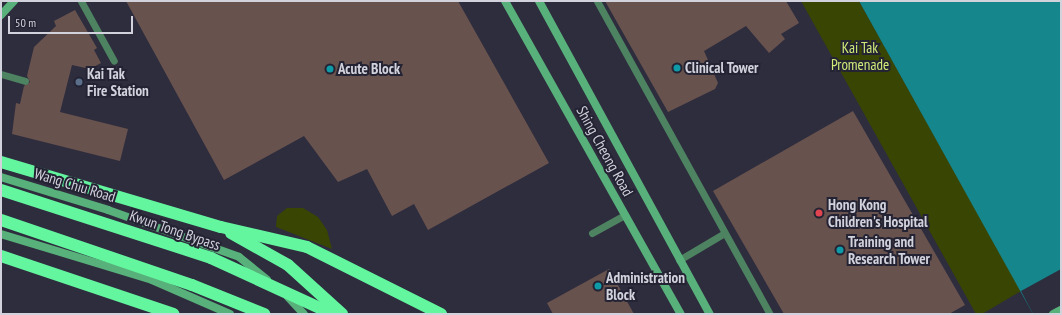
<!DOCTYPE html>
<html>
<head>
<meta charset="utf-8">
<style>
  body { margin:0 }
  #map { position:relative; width:1062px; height:315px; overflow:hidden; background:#2e2d3e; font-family:"PT Sans Narrow",sans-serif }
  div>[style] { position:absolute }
  .green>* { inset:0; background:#384503 }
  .water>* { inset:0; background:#15878c }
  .pier>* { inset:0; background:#2e2d3e }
  .building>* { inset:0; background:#68524d }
  .service>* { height:7px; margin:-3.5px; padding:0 3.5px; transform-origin:3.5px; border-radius:3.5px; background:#4d8360 }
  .secondary>* { height:8px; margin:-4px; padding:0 4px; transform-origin:4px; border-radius:4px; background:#58b17a }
  .motorway>* { height:12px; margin:-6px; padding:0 6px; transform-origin:6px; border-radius:6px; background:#63f69f }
  .dots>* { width:11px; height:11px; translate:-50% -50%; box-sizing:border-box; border:2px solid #242334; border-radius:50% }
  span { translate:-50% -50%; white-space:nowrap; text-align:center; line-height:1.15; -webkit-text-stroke:4px #242334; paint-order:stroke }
  .park-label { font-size:15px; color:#cfec78 }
  .poi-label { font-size:15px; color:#d2d2dd; font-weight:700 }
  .left { translate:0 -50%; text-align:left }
  .street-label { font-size:15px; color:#d2d2dd }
  .frame { position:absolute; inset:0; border:2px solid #d2d2dd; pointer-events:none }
  .scale { position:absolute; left:8px; top:16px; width:125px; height:18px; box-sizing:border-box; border:2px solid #d2d2dd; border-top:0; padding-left:5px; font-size:12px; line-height:14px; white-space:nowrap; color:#d2d2dd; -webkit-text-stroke:3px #242334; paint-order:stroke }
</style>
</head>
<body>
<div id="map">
  <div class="green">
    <div style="clip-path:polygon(801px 1px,859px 1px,1021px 291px,982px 314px,976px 314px)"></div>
    <div style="clip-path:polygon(287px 208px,303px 208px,318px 217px,327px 230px,332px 249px,276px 227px,277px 216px)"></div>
  </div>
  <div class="water">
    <div style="clip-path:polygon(859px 1px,1061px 1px,1061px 314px,1033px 314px)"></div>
  </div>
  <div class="pier">
    <div style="clip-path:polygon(1061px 269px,1061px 314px,1033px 314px,1021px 291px)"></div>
  </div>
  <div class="building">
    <div style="clip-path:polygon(126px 1px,458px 1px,549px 163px,428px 230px,414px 204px,392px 216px,367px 169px,338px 182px,304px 136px,224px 180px)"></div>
    <div style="clip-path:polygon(605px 1px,786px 1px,799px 23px,781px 34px,785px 39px,769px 53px,746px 26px,704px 51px,718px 83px,715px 89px,668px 112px)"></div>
    <div style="clip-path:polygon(75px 10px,97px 48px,94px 50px,101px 63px,90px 69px,72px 65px,60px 112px,128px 129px,120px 161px,12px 134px,16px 103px,20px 104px,24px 86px,30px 82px,27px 76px,34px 47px,56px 26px,54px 21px)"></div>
    <div style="clip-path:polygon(853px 111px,965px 305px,949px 314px,784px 314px,713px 191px)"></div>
    <div style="clip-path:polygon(609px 269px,634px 314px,553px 314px,547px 303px)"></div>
  </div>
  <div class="service">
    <div style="left:81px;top:1px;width:68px;rotate:61.2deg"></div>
    <div style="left:597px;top:1px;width:358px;rotate:61.1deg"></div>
    <div style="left:1px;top:74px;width:25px;rotate:16deg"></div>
    <div style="left:592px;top:233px;width:38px;rotate:-29deg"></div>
    <div style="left:679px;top:260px;width:51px;rotate:-30.6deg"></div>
  </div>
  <div class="secondary">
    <div style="left:505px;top:1px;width:359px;rotate:60.7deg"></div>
    <div style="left:539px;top:1px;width:357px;rotate:61.4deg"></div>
    <div style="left:1px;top:15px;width:19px;rotate:-47deg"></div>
    <div style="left:1px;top:177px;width:112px;rotate:17.1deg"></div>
    <div style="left:108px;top:210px;width:139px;rotate:19.7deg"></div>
    <div style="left:239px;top:257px;width:36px;rotate:39deg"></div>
    <div style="left:1px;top:234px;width:158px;rotate:16.9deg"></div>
    <div style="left:152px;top:280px;width:85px;rotate:23.6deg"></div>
    <div style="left:288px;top:297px;width:23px;rotate:47deg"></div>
    <div style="left:1053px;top:314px;width:9px;rotate:-27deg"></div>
  </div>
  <div class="motorway">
    <div style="left:1px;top:162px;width:229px;rotate:16.5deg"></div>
    <div style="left:221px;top:227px;width:88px;rotate:13.1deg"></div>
    <div style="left:307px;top:247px;width:150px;rotate:26.6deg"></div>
    <div style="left:1px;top:190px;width:221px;rotate:17.9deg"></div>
    <div style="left:211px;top:258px;width:134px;rotate:24.7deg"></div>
    <div style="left:1px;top:220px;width:202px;rotate:18.8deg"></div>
    <div style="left:192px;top:285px;width:78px;rotate:21.9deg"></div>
    <div style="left:231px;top:233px;width:65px;rotate:29.3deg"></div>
    <div style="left:288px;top:265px;width:73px;rotate:42.2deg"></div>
    <div style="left:1px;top:256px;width:182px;rotate:18.6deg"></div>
  </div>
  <div class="dots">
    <div style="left:677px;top:68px;background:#0f9aa8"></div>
    <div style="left:330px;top:69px;background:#0f9aa8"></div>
    <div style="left:79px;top:82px;background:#5c6f8a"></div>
    <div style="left:819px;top:213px;background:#e0444e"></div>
    <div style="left:840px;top:250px;background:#0f9aa8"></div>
    <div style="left:598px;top:286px;background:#0f9aa8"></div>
  </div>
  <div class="park-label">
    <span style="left:860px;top:56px">Kai Tak<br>Promenade</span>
  </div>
  <div class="poi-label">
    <span class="left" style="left:685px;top:68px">Clinical Tower</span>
    <span class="left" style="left:338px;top:69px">Acute Block</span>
    <span class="left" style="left:87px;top:82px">Kai Tak<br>Fire Station</span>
    <span class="left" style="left:828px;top:213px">Hong Kong<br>Children's Hospital</span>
    <span class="left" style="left:848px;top:250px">Training and<br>Research Tower</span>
    <span class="left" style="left:606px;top:286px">Administration<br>Block</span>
  </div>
  <div class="street-label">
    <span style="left:605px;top:151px;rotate:61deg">Shing Cheong Road</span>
    <span style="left:75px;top:185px;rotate:17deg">Wang Chiu Road</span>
    <span style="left:175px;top:230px;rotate:19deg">Kwun Tong Bypass</span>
  </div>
  <div class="frame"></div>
  <div class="scale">50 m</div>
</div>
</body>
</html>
